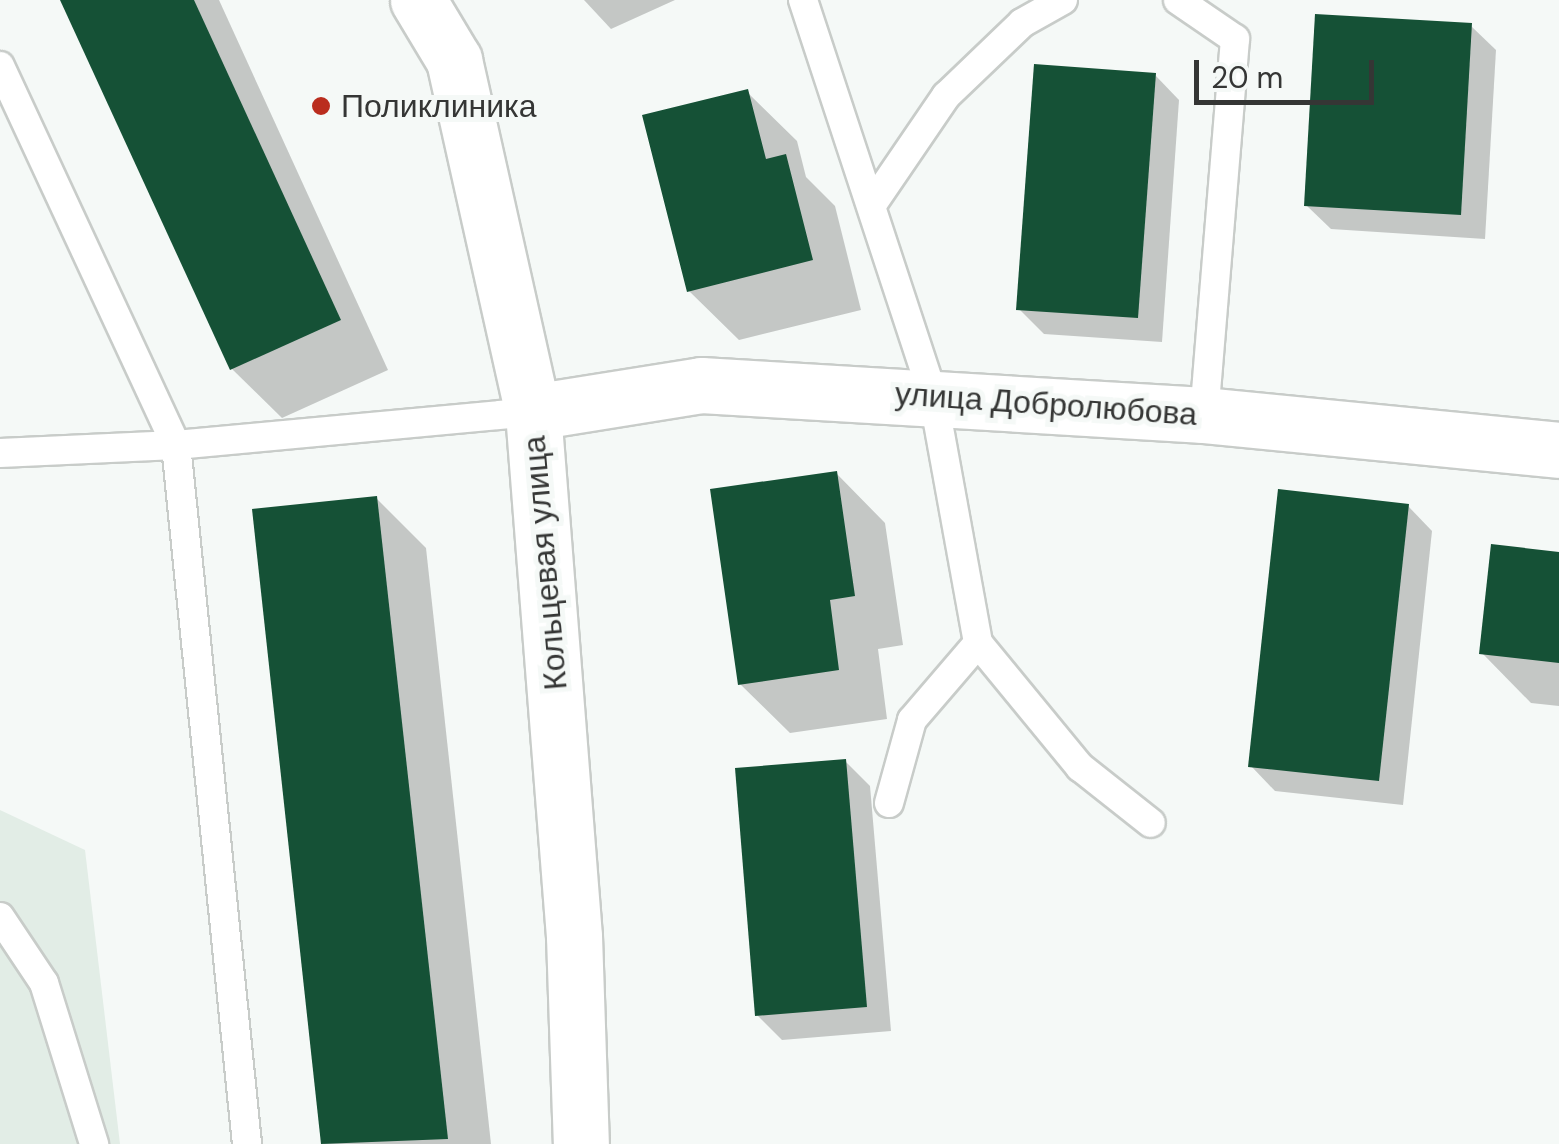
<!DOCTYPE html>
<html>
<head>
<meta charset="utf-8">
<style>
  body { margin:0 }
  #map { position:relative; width:1559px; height:1144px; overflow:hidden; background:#f5f9f7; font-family:"DM Sans",sans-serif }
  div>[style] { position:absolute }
  .built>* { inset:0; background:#e2ede6 }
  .shadow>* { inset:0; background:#0003 }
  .building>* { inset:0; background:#155136 }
  .roads { filter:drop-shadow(2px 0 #c8ccc9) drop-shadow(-2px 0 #c8ccc9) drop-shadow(0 2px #c8ccc9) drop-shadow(0 -2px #c8ccc9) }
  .lane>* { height:28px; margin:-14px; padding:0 14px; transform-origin:14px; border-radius:14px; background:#fff }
  .street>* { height:55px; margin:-27.5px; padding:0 27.5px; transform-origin:27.5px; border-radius:27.5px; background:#fff }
  .secondary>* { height:55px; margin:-27.5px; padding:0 27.5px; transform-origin:27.5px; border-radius:27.5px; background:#fff }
  .dots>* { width:28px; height:28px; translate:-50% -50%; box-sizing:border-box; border:5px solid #f5f9f7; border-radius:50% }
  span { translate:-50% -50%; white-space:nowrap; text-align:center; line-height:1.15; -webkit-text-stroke:10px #f5f9f7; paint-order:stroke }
  .poi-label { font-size:32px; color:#353635 }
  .left { translate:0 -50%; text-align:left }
  .street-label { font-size:32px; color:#353635 }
  .scale { position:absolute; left:1194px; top:60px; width:180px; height:45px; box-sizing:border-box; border:5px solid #353635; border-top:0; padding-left:12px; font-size:30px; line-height:35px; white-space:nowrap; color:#353635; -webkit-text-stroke:8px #f5f9f7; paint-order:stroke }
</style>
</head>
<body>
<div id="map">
  <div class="built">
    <div style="clip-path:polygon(0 810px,85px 850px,120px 1144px,0 1144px)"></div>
  </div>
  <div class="shadow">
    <div style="clip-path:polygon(63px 0,219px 0,388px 370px,282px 418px,232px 369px)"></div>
    <div style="clip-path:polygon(584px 0,675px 0,611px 29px)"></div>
    <div style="clip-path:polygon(1471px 26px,1496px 50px,1485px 239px,1331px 229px,1306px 205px)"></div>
    <div style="clip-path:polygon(1155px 75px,1179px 100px,1162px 342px,1044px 334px,1019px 309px)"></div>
    <div style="clip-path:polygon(747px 92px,797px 141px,806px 177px,835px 206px,861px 310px,739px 340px,689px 291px)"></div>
    <div style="clip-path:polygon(836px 473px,885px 523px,903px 645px,878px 649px,887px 719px,790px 733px,740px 684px)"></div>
    <div style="clip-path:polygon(376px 498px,426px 548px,491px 1144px,324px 1144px,254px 511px)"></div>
    <div style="clip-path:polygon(1408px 506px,1432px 531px,1403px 805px,1275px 791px,1251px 766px)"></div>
    <div style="clip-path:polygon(1559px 554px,1559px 706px,1531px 703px,1482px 653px)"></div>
    <div style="clip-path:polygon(845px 761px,870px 786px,891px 1031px,782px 1040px,757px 1015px)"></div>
  </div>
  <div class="building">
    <div style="clip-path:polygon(60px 0,194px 0,341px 320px,230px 370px)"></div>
    <div style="clip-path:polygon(1315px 14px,1472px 23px,1461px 215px,1304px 206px)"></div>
    <div style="clip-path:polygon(1034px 64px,1156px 73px,1138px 318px,1016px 310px)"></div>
    <div style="clip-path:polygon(748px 89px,766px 159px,786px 154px,813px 260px,687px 292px,642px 115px)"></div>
    <div style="clip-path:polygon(837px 471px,855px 596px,830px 600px,839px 670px,738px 685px,710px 489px)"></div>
    <div style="clip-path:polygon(1278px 489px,1409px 504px,1379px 781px,1248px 767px)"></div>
    <div style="clip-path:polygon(377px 496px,448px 1139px,321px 1144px,252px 509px)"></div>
    <div style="clip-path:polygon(1491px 544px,1559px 552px,1559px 663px,1479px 654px)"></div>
    <div style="clip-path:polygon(846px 759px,867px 1007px,755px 1016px,735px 768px)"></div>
  </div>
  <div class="roads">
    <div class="lane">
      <div style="left:803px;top:0;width:416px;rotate:71.8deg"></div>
      <div style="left:933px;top:395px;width:252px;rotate:79.7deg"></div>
      <div style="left:978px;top:643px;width:161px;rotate:50.6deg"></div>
      <div style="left:1080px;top:767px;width:90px;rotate:38.3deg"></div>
      <div style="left:1178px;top:0;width:69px;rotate:34.4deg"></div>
      <div style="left:1235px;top:39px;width:377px;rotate:94.7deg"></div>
      <div style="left:0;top:66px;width:418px;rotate:65.1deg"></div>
      <div style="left:176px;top:445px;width:703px;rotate:84.2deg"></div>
      <div style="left:873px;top:203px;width:130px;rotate:-55.7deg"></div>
      <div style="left:946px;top:96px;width:105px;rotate:-43.8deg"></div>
      <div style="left:1022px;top:23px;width:47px;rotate:-29.3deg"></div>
      <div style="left:0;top:453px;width:176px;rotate:-2.6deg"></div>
      <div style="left:176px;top:445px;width:359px;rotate:-5.3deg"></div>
      <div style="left:889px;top:803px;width:86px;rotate:-74.5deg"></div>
      <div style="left:912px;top:720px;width:101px;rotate:-49.4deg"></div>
      <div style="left:0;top:917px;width:79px;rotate:56.3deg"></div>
      <div style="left:44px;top:983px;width:169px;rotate:72.7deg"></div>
    </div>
    <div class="street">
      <div style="left:533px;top:412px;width:170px;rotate:-9.1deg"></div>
      <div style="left:701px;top:385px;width:504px;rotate:3.41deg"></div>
      <div style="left:1204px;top:415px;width:357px;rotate:5.6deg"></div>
    </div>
    <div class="secondary">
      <div style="left:418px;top:0;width:70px;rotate:59deg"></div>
      <div style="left:454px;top:60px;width:361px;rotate:77.4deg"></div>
      <div style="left:533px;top:412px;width:526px;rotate:85.53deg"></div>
      <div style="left:574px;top:936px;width:208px;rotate:88.1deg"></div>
    </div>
  </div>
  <div class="dots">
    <div style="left:321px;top:106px;background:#ba2d1e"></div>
  </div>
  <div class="poi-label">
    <span class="left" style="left:341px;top:106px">Поликлиника</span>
  </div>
  <div class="street-label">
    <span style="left:1046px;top:404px;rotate:4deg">улица Добролюбова</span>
    <span style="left:545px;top:563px;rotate:-95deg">Кольцевая улица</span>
  </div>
  <div class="scale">20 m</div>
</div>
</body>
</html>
